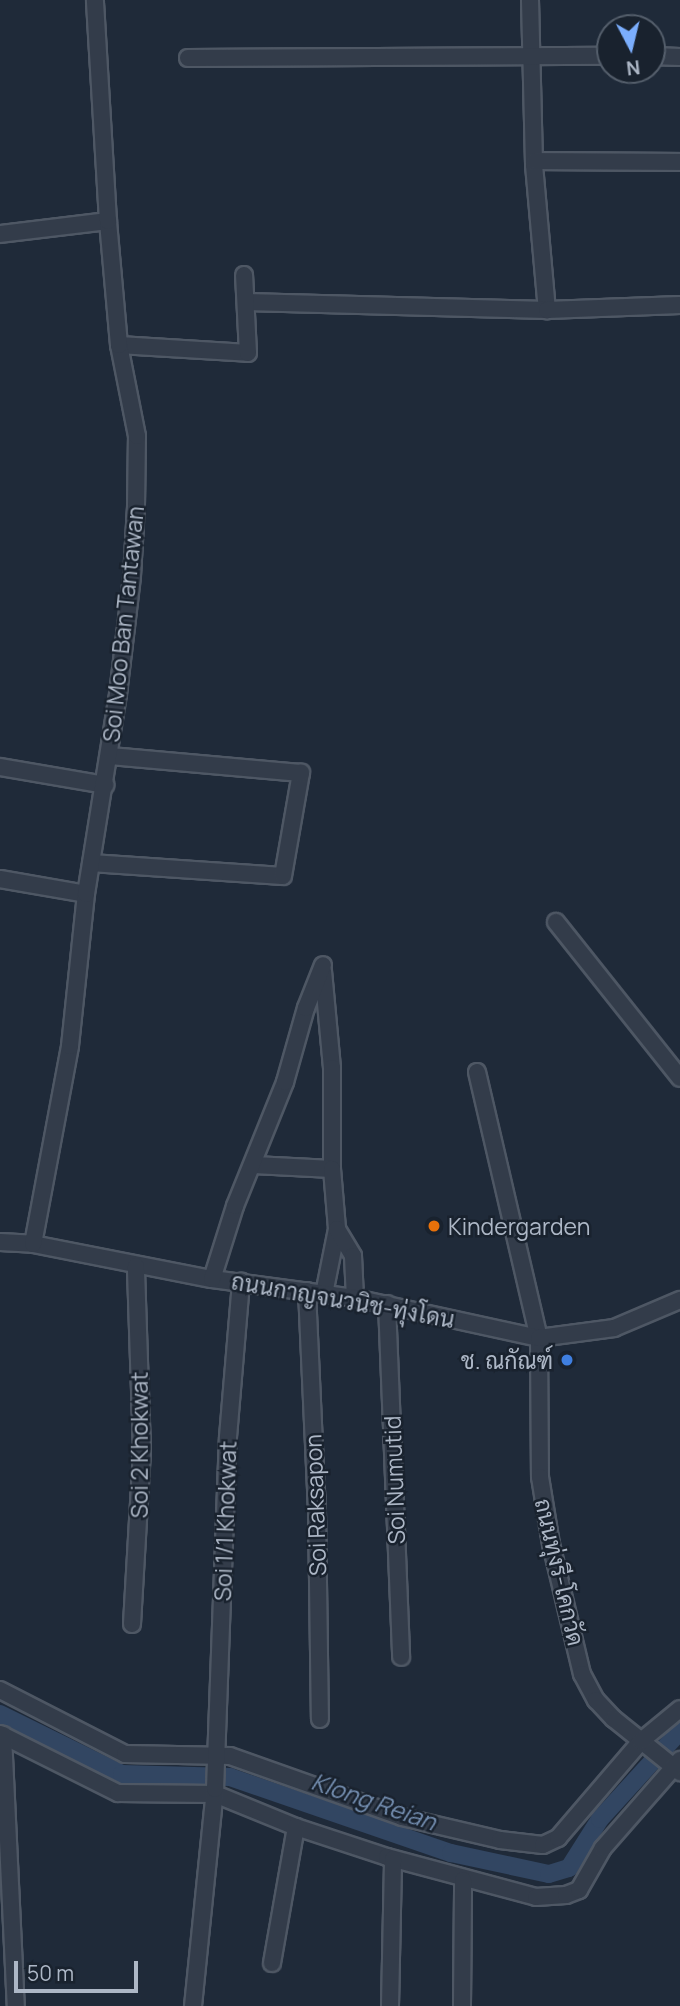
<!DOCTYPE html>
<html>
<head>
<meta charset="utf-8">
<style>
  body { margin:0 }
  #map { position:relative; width:680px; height:2006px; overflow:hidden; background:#1f2a39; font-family:Manrope,Sarabun,sans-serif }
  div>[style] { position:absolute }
  .canal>* { height:18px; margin:-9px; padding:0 9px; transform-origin:9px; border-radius:9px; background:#324662 }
  .roads { filter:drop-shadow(2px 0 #4e5764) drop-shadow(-2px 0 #4e5764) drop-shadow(0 2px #4e5764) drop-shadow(0 -2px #4e5764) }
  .minor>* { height:16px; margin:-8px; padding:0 8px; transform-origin:8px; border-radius:8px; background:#333c4a }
  .dots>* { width:19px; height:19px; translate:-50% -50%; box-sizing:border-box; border:4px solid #19222e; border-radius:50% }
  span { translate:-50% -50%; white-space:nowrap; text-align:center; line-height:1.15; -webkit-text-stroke:5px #19222e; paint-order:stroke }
  .street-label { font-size:23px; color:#adb7c6 }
  .poi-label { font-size:23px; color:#adb7c6 }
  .left { translate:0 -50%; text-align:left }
  .right { translate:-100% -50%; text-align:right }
  .water-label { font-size:24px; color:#748eb0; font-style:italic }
  .north { position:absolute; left:596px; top:14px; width:70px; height:70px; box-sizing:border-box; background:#19222e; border:2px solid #545e6b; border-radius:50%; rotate:173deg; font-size:19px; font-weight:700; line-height:28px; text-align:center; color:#adb7c6 }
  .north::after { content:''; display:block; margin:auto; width:24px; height:32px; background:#7baefd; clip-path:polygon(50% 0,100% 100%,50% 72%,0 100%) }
  .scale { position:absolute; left:14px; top:1961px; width:124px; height:32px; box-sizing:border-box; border:4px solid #adb7c6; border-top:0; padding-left:9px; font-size:21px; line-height:24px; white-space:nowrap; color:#adb7c6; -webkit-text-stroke:5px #19222e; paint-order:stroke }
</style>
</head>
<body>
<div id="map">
  <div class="canal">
    <div style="left:0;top:1714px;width:136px;rotate:26.2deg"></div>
    <div style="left:122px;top:1774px;width:108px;rotate:1.6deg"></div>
    <div style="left:230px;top:1777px;width:234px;rotate:19deg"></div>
    <div style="left:451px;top:1853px;width:100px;rotate:12.1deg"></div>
    <div style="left:549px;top:1874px;width:21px;rotate:-17deg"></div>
    <div style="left:569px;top:1868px;width:58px;rotate:-57.7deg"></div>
    <div style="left:600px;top:1819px;width:119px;rotate:-47.7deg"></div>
  </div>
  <div class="roads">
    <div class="minor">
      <div style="left:530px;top:0;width:165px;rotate:88.6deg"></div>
      <div style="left:534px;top:165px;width:146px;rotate:84.9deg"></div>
      <div style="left:652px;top:56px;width:28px;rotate:2deg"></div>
      <div style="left:188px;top:58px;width:422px;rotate:-0.3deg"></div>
      <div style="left:535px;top:161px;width:145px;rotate:0.4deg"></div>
      <div style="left:0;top:234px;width:109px;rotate:-6.9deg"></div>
      <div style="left:246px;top:302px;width:301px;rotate:1.5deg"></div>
      <div style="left:547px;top:310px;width:133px;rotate:-2.2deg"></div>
      <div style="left:119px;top:345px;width:129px;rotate:3.5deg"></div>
      <div style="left:248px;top:353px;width:78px;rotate:-92.9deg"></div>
      <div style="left:0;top:767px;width:107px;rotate:9.7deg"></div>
      <div style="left:91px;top:863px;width:192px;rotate:3.9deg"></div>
      <div style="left:283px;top:876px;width:105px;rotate:-80.1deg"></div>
      <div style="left:301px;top:773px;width:192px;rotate:-174.9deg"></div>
      <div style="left:0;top:879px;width:87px;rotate:9.9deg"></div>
      <div style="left:556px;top:922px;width:199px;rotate:51.5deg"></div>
      <div style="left:323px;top:971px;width:97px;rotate:84.7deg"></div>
      <div style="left:332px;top:1068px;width:101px;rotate:90deg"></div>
      <div style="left:477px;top:1072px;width:273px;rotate:76.9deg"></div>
      <div style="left:539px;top:1338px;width:139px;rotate:89.6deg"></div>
      <div style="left:540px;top:1477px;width:68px;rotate:80.7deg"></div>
      <div style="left:551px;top:1544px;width:134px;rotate:76.6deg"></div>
      <div style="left:582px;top:1674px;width:30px;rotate:62deg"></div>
      <div style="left:596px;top:1700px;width:26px;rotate:47deg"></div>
      <div style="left:614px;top:1719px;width:85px;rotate:38.8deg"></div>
      <div style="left:254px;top:1165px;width:78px;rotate:2.9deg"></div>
      <div style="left:332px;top:1169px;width:60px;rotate:85.2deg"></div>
      <div style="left:337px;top:1229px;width:66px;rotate:101.3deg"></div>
      <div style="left:337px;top:1229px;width:31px;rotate:59deg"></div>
      <div style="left:353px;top:1256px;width:42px;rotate:87.3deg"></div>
      <div style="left:0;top:1242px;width:33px;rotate:3deg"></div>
      <div style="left:33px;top:1244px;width:182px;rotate:11.1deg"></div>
      <div style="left:212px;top:1279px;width:144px;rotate:7.6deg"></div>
      <div style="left:355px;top:1298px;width:188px;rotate:12.3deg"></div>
      <div style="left:539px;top:1338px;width:76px;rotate:-7.6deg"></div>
      <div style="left:614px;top:1328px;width:72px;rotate:-23deg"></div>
      <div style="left:33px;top:1244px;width:201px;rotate:-79.4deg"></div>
      <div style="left:70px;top:1046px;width:153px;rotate:-84deg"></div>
      <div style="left:86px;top:894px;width:203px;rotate:-80.9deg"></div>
      <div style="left:118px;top:694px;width:119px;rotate:-83.2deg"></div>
      <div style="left:132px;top:576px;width:70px;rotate:-86.7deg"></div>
      <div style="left:136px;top:506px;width:70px;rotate:-89.2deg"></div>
      <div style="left:137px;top:436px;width:93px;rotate:-101.2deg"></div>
      <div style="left:119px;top:345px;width:124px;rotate:-95.1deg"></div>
      <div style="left:108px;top:221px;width:221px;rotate:-93.4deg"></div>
      <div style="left:212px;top:1279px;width:77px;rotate:-72.5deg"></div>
      <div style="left:235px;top:1206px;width:134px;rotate:-68deg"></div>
      <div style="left:285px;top:1082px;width:77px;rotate:-74.2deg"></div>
      <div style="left:306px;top:1008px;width:46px;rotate:-68.4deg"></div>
      <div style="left:307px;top:1291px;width:219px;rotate:87.4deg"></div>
      <div style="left:317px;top:1510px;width:209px;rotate:89.2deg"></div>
      <div style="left:387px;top:1304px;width:353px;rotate:87.7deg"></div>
      <div style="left:132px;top:1624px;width:173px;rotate:-86.7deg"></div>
      <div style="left:142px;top:1451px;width:185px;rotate:-91.9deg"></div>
      <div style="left:0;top:1690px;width:140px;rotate:27.1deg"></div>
      <div style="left:125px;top:1754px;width:105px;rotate:1.1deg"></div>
      <div style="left:230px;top:1756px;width:182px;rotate:19.5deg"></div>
      <div style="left:402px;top:1817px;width:101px;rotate:13.2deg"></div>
      <div style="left:500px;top:1840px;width:43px;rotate:6.6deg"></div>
      <div style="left:543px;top:1845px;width:17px;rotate:-25deg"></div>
      <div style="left:558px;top:1838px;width:128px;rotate:-49.4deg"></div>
      <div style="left:641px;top:1741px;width:50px;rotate:-39.4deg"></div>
      <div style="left:0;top:1734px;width:132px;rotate:26.6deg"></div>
      <div style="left:118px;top:1793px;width:97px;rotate:0.6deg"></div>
      <div style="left:215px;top:1794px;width:87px;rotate:22.2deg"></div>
      <div style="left:296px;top:1827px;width:96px;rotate:18.2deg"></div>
      <div style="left:387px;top:1857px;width:154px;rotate:15deg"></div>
      <div style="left:536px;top:1897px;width:30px;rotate:-4deg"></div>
      <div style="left:566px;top:1895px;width:14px;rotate:-21deg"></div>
      <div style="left:579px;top:1890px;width:48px;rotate:-60.3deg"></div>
      <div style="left:603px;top:1848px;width:117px;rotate:-48.8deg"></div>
      <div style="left:3px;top:1735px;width:271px;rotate:87.3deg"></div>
      <div style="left:272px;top:1963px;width:138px;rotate:-80deg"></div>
      <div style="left:193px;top:2006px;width:218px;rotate:-84.2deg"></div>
      <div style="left:215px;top:1789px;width:352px;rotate:-87.9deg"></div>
      <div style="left:228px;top:1437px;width:156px;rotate:-85.2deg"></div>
      <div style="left:390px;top:2006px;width:147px;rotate:-88.8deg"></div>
      <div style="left:462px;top:2006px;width:126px;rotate:-89.5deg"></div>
    </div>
  </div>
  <div class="dots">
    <div style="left:434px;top:1226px;background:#e8710a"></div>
    <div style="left:567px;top:1360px;background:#3f7fe0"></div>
  </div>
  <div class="street-label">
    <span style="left:123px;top:624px;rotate:-84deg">Soi Moo Ban Tantawan</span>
    <span style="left:343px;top:1300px;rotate:10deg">ถนนกาญจนวนิช-ทุ่งโดน</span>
    <span style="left:139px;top:1445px;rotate:-90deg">Soi 2 Khokwat</span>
    <span style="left:394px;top:1480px;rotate:-92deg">Soi Numutid</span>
    <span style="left:315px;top:1505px;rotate:-92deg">Soi Raksapon</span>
    <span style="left:225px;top:1521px;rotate:-88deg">Soi 1/1 Khokwat</span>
    <span style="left:560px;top:1572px;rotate:77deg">ถนนทุ่งรี-โคกวัด</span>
  </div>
  <div class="poi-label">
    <span class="left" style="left:448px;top:1226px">Kindergarden</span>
    <span class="right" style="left:553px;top:1360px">ช. ณกัณฑ์</span>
  </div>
  <div class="water-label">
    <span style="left:374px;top:1801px;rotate:19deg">Klong Reian</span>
  </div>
  <div class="north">N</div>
  <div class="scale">50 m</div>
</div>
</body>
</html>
